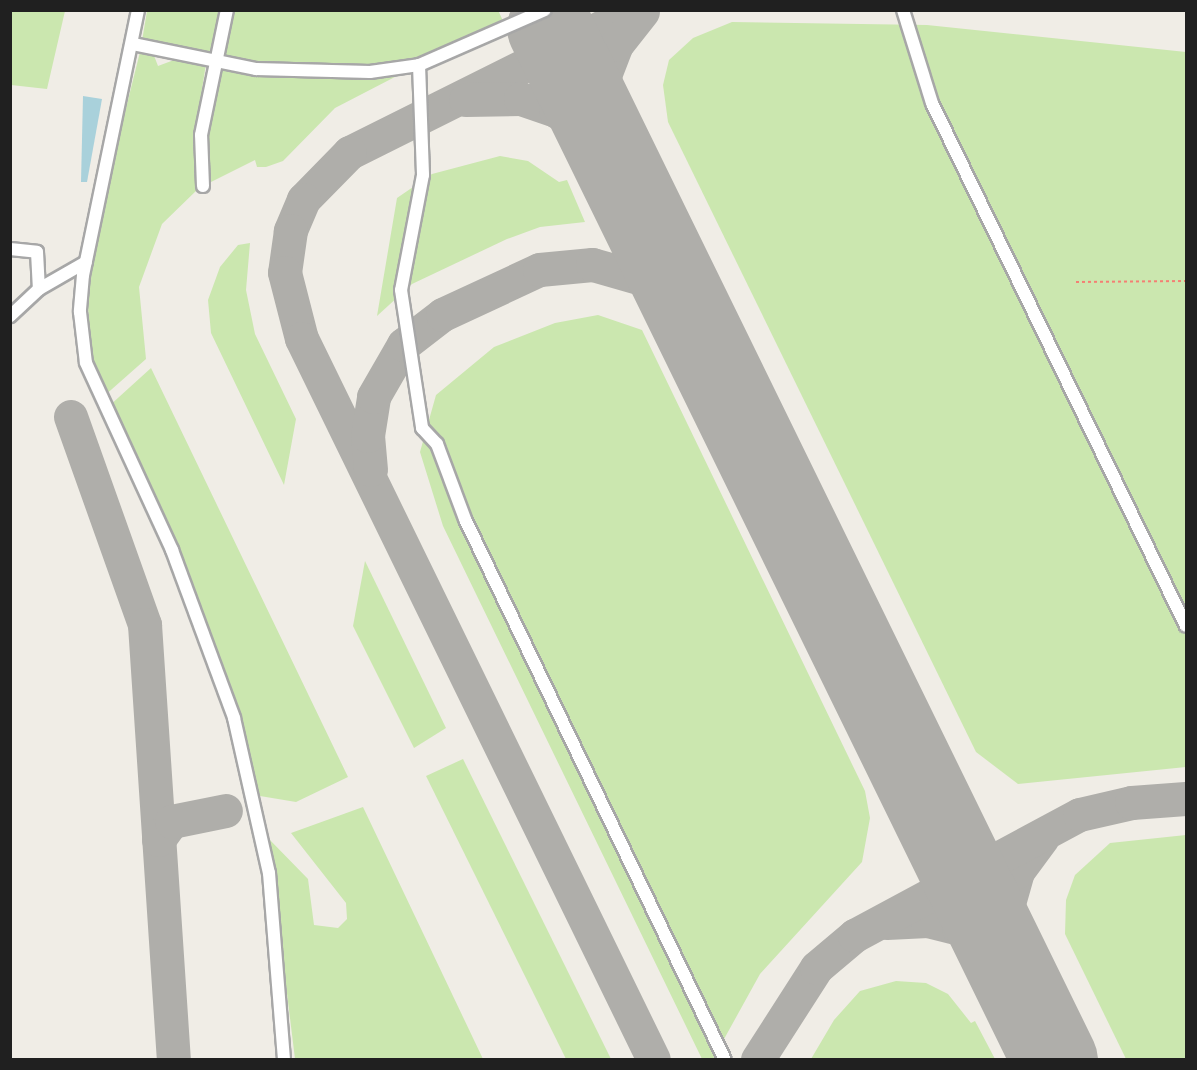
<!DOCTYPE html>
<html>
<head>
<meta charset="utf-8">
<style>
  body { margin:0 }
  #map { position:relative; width:1197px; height:1070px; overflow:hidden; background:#f0ede6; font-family:"Asap Condensed",sans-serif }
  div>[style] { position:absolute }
  .grass>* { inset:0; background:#cbe7af }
  .water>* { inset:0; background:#a9d1db }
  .taxiway>* { height:34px; margin:-17px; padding:0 17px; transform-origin:17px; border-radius:17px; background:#afaeaa }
  .runway>* { height:86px; margin:-43px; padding:0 43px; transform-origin:43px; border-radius:43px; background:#afaeaa }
  .path>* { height:2px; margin-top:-1px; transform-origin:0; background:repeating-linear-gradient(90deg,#f47f73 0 3px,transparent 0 6px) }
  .roads { filter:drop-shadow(2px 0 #a7a7a7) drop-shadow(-2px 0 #a7a7a7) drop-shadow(0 2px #a7a7a7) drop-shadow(0 -2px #a7a7a7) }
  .minor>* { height:12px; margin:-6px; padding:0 6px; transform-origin:6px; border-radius:6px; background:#fff }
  span { translate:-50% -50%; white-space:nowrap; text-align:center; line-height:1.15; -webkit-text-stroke:4.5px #fff; paint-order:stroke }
  .frame { position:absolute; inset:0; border:12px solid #202020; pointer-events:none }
</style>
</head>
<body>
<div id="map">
  <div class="grass">
    <div style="clip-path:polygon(11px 10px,65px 11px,47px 89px,11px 85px)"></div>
    <div style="clip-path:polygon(498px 10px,503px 21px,335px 108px,283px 161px,266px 167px,257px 167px,255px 160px,209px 183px,205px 136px,231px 11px)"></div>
    <div style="clip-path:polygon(147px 11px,220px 11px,209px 56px,142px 41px)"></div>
    <div style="clip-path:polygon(732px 22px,927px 25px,1186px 52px,1186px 767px,1018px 784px,976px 752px,668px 122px,663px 85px,669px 60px,693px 38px)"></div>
    <div style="clip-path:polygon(140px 52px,153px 53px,158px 66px,182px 57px,206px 64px,195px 133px,198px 189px,162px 224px,139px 287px,146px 359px,103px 397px,91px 364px,86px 268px)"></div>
    <div style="clip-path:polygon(500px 156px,528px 161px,559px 182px,567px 180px,585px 222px,540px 227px,507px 239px,412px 284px,377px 316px,397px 198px,432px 174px)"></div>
    <div style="clip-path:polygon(250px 243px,246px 290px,255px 334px,296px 419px,284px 485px,211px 333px,208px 300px,220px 267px,238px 245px)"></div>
    <div style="clip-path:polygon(598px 315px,642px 330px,865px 791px,870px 818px,862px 862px,760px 974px,713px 1059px,702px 1059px,443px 526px,420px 452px,436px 395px,494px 347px,555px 323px)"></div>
    <div style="clip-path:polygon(151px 368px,348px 777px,296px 802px,260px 796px,217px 652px,176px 550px,108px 407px)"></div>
    <div style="clip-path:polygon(365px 561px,446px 728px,414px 748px,353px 626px)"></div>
    <div style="clip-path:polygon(463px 759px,611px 1059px,566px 1059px,426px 776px)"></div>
    <div style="clip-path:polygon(363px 807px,483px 1059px,295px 1059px,268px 838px,308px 879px,314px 925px,338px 928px,347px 919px,346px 903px,291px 833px)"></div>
    <div style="clip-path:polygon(1186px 835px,1186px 1059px,1126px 1059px,1065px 934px,1066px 900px,1075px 875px,1110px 843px)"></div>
    <div style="clip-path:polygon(896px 981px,926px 983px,948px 994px,971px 1023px,975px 1021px,995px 1059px,811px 1059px,834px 1020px,860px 991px)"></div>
  </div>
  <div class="water">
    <div style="clip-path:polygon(83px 96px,102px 99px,87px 182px,81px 182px)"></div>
  </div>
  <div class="taxiway">
    <div style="left:637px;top:10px;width:321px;rotate:153.5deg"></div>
    <div style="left:350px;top:153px;width:66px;rotate:134.4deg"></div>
    <div style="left:304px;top:200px;width:34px;rotate:113deg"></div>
    <div style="left:291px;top:231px;width:42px;rotate:98.1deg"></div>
    <div style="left:285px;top:273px;width:68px;rotate:75.6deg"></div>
    <div style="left:302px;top:339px;width:802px;rotate:63.98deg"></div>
    <div style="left:466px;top:100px;width:55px;rotate:-1deg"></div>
    <div style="left:521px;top:99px;width:37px;rotate:19deg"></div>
    <div style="left:556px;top:111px;width:40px;rotate:32.9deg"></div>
    <div style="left:590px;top:133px;width:62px;rotate:50.9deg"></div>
    <div style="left:617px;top:157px;width:46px;rotate:-106.5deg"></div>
    <div style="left:604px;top:113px;width:37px;rotate:-88deg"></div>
    <div style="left:605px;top:76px;width:33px;rotate:-69deg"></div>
    <div style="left:617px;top:45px;width:42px;rotate:-51.8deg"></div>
    <div style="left:71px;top:417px;width:221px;rotate:70.4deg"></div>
    <div style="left:145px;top:625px;width:436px;rotate:86.2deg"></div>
    <div style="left:371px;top:470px;width:34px;rotate:-95deg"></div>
    <div style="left:368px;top:436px;width:39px;rotate:-81deg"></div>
    <div style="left:374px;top:397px;width:60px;rotate:-60deg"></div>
    <div style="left:404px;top:345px;width:49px;rotate:-37.6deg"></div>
    <div style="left:443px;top:315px;width:107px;rotate:-24.9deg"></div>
    <div style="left:540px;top:270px;width:53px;rotate:-5.4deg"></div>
    <div style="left:593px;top:265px;width:58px;rotate:15.9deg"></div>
    <div style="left:649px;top:281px;width:43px;rotate:39.3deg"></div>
    <div style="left:682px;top:308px;width:56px;rotate:56.6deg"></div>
    <div style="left:159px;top:840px;width:22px;rotate:-54deg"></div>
    <div style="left:172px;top:822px;width:55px;rotate:-11.5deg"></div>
    <div style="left:887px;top:923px;width:41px;rotate:-2.8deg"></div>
    <div style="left:928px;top:921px;width:32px;rotate:14deg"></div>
    <div style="left:959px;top:929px;width:33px;rotate:33deg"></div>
    <div style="left:987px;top:947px;width:40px;rotate:50deg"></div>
    <div style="left:1024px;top:995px;width:79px;rotate:-103.9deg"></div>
    <div style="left:1005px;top:918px;width:48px;rotate:-74.2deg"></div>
    <div style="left:1018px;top:872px;width:42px;rotate:-53.7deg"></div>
    <div style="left:758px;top:1060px;width:109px;rotate:-57.3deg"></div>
    <div style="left:817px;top:968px;width:50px;rotate:-40.1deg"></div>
    <div style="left:855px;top:936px;width:255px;rotate:-28.3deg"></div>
    <div style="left:1080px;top:815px;width:53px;rotate:-13deg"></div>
    <div style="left:1132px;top:803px;width:54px;rotate:-4.2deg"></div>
  </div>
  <div class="runway">
    <div style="left:550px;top:28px;width:1149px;rotate:63.93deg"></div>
  </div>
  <div class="path">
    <div style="left:107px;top:11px;width:1px;rotate:-90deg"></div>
    <div style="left:1076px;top:282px;width:110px;rotate:-0.5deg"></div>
  </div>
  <div class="roads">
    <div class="minor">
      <div style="left:138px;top:10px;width:271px;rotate:101.7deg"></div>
      <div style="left:83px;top:275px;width:37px;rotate:95deg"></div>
      <div style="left:80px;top:312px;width:51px;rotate:83.3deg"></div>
      <div style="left:86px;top:363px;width:206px;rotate:65.3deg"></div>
      <div style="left:172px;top:550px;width:179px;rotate:69.7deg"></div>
      <div style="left:234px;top:718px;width:159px;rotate:77.3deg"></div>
      <div style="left:269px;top:873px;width:188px;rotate:85.4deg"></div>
      <div style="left:903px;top:10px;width:97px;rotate:72.7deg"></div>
      <div style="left:932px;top:103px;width:581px;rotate:64.1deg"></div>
      <div style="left:133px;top:44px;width:126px;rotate:11.5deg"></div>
      <div style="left:256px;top:69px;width:114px;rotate:1.5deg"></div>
      <div style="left:370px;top:72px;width:49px;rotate:-8.1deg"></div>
      <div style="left:419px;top:65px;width:137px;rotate:-23.6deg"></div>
      <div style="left:419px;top:65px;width:110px;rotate:87.9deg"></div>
      <div style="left:423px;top:175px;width:117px;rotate:100.8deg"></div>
      <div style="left:401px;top:290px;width:140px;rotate:81.3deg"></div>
      <div style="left:422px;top:428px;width:22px;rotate:47deg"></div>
      <div style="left:437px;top:444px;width:80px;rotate:69.5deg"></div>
      <div style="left:465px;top:519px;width:600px;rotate:64.33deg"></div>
      <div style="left:203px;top:186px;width:51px;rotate:-92.2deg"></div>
      <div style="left:201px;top:135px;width:128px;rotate:-78.3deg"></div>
      <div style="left:10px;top:249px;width:27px;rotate:6deg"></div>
      <div style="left:37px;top:252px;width:37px;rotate:87deg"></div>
      <div style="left:39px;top:289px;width:40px;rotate:137deg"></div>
      <div style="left:39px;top:289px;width:54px;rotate:-29.9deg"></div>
    </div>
  </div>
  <div class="frame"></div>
</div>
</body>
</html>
